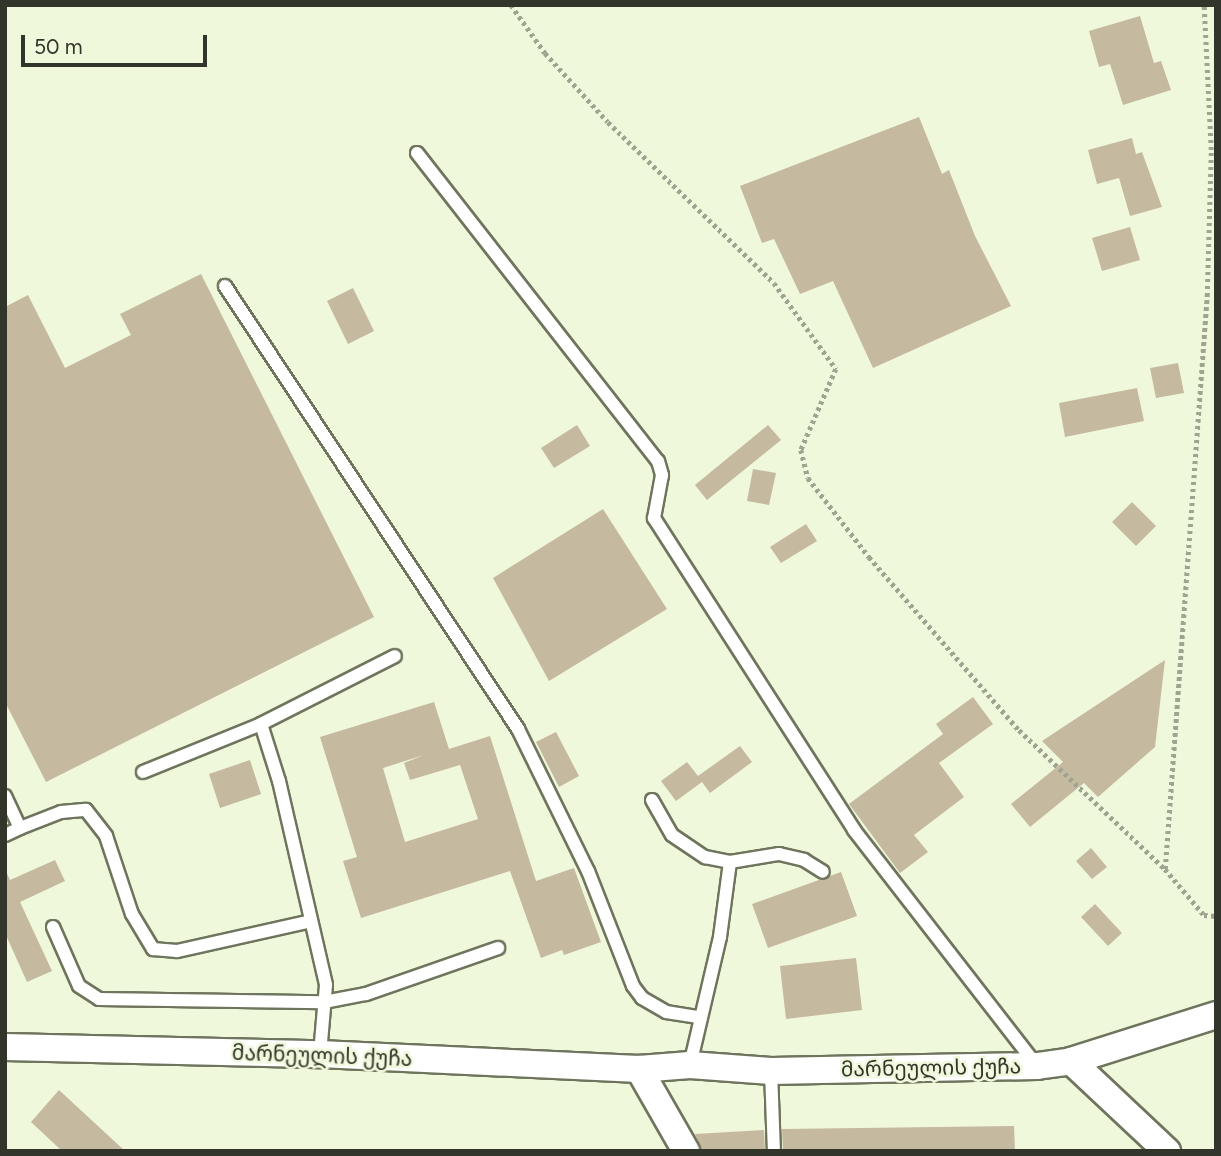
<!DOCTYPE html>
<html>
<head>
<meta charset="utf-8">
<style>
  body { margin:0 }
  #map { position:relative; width:1221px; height:1156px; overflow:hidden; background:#f0f8dc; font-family:Figtree,"Noto Sans Georgian",sans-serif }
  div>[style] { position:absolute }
  .building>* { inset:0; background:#c5b9a0 }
  .path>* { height:4.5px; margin-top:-2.25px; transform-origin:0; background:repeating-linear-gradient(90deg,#9ea490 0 3.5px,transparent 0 7px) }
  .roads { filter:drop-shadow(2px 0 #6f755d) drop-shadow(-2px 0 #6f755d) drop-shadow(0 2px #6f755d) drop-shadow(0 -2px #6f755d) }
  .service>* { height:12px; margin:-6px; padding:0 6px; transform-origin:6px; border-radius:6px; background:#fff }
  .minor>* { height:26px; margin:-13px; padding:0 13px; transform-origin:13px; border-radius:13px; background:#fff }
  span { translate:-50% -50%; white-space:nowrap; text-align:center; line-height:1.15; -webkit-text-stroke:5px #f0f8dc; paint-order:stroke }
  .street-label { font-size:21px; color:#32352a }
  .frame { position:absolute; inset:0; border:7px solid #32352a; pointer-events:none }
  .scale { position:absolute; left:21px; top:35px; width:186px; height:32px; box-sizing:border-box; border:4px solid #32352a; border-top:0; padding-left:9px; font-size:21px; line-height:24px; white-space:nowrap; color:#32352a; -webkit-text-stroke:5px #f0f8dc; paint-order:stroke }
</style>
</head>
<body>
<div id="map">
  <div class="building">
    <div style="clip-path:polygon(1140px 16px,1154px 63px,1161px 61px,1171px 90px,1123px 105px,1110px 64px,1099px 67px,1089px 31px)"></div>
    <div style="clip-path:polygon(919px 117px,942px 174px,949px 170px,975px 236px,1011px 306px,873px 368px,833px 281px,800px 294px,774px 239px,762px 243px,740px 186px)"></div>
    <div style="clip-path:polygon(1132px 138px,1136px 154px,1142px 152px,1162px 207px,1130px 216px,1119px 178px,1097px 184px,1088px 150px)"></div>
    <div style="clip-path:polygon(1130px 227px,1140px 260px,1102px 271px,1092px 238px)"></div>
    <div style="clip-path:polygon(201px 274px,374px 617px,46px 782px,5px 702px,5px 307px,28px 295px,65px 368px,131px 335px,120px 314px)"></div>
    <div style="clip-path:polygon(353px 288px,374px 331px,348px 344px,327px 301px)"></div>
    <div style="clip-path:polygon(1178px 363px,1184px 393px,1156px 398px,1150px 368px)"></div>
    <div style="clip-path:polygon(1137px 388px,1144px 421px,1065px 437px,1059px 403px)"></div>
    <div style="clip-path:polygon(577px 425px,590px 446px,554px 468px,541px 448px)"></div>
    <div style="clip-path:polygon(768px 425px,781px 440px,707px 500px,695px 485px)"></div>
    <div style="clip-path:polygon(753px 469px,776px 473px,769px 505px,747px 501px)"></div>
    <div style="clip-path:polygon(1132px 502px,1156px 526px,1136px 546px,1112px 522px)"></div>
    <div style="clip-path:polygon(603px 509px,667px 609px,549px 681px,493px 578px)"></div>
    <div style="clip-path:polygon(806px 524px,817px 541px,781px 563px,770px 547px)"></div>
    <div style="clip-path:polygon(1165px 660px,1155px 747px,1098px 797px,1084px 783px,1030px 827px,1011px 804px,1063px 762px,1042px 741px)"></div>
    <div style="clip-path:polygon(973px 697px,993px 724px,939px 763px,964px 797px,914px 835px,928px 852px,900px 873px,849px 804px,943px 734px,936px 724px)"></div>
    <div style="clip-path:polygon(evenodd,434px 702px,449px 749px,490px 736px,536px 881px,574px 868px,601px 942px,564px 955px,562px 950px,541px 958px,510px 871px,361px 918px,343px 861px,357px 857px,320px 737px,434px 702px,424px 755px,404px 763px,410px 780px,460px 765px,478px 819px,405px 842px,383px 768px,424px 755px)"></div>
    <div style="clip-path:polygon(556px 732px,579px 776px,559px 787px,536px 742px)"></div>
    <div style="clip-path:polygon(740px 746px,752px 762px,710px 793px,702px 782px,676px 801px,661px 781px,687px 762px,698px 776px)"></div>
    <div style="clip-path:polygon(250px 760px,261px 794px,220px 808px,209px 774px)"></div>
    <div style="clip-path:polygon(1091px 848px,1107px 867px,1092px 879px,1076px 861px)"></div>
    <div style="clip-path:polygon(55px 860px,65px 881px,20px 902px,52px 971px,27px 982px,5px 933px,5px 869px,10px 880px)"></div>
    <div style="clip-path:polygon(841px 872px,857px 916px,768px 948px,752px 904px)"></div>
    <div style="clip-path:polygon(1095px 904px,1122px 933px,1108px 946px,1081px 917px)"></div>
    <div style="clip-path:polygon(856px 958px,862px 1010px,786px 1019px,780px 966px)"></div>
    <div style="clip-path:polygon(59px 1090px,125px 1151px,62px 1151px,31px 1122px)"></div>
    <div style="clip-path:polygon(1014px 1126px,1015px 1151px,783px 1151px,782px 1129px)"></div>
    <div style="clip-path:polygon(764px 1130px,765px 1151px,702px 1151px,695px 1134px)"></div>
  </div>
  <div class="path">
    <div style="left:511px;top:5px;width:59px;rotate:54.7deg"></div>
    <div style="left:545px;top:53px;width:93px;rotate:47.6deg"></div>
    <div style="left:608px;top:122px;width:231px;rotate:44.1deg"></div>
    <div style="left:774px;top:283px;width:106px;rotate:54.2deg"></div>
    <div style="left:836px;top:369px;width:88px;rotate:113.4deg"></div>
    <div style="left:801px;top:450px;width:29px;rotate:76deg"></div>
    <div style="left:808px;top:478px;width:100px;rotate:52.3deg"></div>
    <div style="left:869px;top:557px;width:229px;rotate:49.1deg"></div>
    <div style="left:1019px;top:730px;width:202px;rotate:43.6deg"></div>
    <div style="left:1165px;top:869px;width:60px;rotate:49.7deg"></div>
    <div style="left:1204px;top:915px;width:12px;rotate:5deg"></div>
    <div style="left:1165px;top:869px;width:575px;rotate:-85.81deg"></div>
    <div style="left:1207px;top:296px;width:146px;rotate:-88.4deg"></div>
    <div style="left:1211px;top:150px;width:145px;rotate:-92.8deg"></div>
  </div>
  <div class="roads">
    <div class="service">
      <div style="left:417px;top:153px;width:391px;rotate:52deg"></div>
      <div style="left:658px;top:461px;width:15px;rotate:74deg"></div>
      <div style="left:662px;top:475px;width:44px;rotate:100.5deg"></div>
      <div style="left:654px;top:518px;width:371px;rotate:57.3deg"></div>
      <div style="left:854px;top:830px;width:299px;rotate:52.2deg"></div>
      <div style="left:225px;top:286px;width:531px;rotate:56.52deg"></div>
      <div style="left:518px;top:729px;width:158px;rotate:63.8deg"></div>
      <div style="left:588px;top:871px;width:123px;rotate:68.6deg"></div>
      <div style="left:633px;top:986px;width:15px;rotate:53deg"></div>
      <div style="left:642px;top:998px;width:28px;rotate:30deg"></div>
      <div style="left:666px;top:1012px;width:33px;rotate:9deg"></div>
      <div style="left:261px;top:724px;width:60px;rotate:72.5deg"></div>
      <div style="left:279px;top:781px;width:209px;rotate:77deg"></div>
      <div style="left:326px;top:985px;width:69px;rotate:95deg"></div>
      <div style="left:143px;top:772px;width:127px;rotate:-22.1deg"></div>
      <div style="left:261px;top:724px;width:150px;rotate:-26.9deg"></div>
      <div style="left:5px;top:796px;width:35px;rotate:65deg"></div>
      <div style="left:20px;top:828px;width:44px;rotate:-21.3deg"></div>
      <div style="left:61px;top:812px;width:25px;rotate:-5deg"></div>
      <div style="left:86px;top:810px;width:33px;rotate:52deg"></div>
      <div style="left:106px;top:836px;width:82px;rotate:71.6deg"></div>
      <div style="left:132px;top:914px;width:41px;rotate:59deg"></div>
      <div style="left:153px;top:949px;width:24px;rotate:5deg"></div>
      <div style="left:177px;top:951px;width:137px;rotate:-12.6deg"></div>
      <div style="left:652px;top:800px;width:40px;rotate:60.3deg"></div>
      <div style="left:672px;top:835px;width:40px;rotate:34deg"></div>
      <div style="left:705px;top:857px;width:25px;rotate:11deg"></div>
      <div style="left:730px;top:862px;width:76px;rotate:97.6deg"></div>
      <div style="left:720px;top:937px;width:131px;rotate:103.2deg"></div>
      <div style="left:5px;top:835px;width:17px;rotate:-25deg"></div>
      <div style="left:730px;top:862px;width:50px;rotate:-9.3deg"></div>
      <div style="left:779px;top:854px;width:26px;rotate:13deg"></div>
      <div style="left:804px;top:860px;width:22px;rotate:32deg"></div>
      <div style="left:53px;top:927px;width:64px;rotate:66.2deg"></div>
      <div style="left:79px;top:986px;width:24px;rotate:33deg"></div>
      <div style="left:99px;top:999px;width:225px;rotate:0.8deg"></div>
      <div style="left:324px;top:1002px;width:43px;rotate:-10.8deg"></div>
      <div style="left:366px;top:994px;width:140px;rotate:-19.2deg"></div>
      <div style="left:771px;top:1071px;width:80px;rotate:87.9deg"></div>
    </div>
    <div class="minor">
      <div style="left:5px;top:1047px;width:315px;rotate:1.3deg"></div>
      <div style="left:320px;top:1054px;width:319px;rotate:2.7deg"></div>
      <div style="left:639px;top:1069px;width:51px;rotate:-4.5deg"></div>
      <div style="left:690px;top:1065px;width:81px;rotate:4.2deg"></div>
      <div style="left:771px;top:1071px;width:266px;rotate:-1.1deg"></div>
      <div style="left:1037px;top:1066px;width:34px;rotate:-8deg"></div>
      <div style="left:1071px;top:1061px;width:152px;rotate:-17.6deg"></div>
      <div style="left:1071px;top:1061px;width:132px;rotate:43.2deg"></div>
      <div style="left:639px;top:1069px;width:95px;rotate:60.2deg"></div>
    </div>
  </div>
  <div class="street-label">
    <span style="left:322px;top:1056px;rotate:2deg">მარნეულის ქუჩა</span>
    <span style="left:931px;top:1068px;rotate:-1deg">მარნეულის ქუჩა</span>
  </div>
  <div class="frame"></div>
  <div class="scale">50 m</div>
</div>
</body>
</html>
